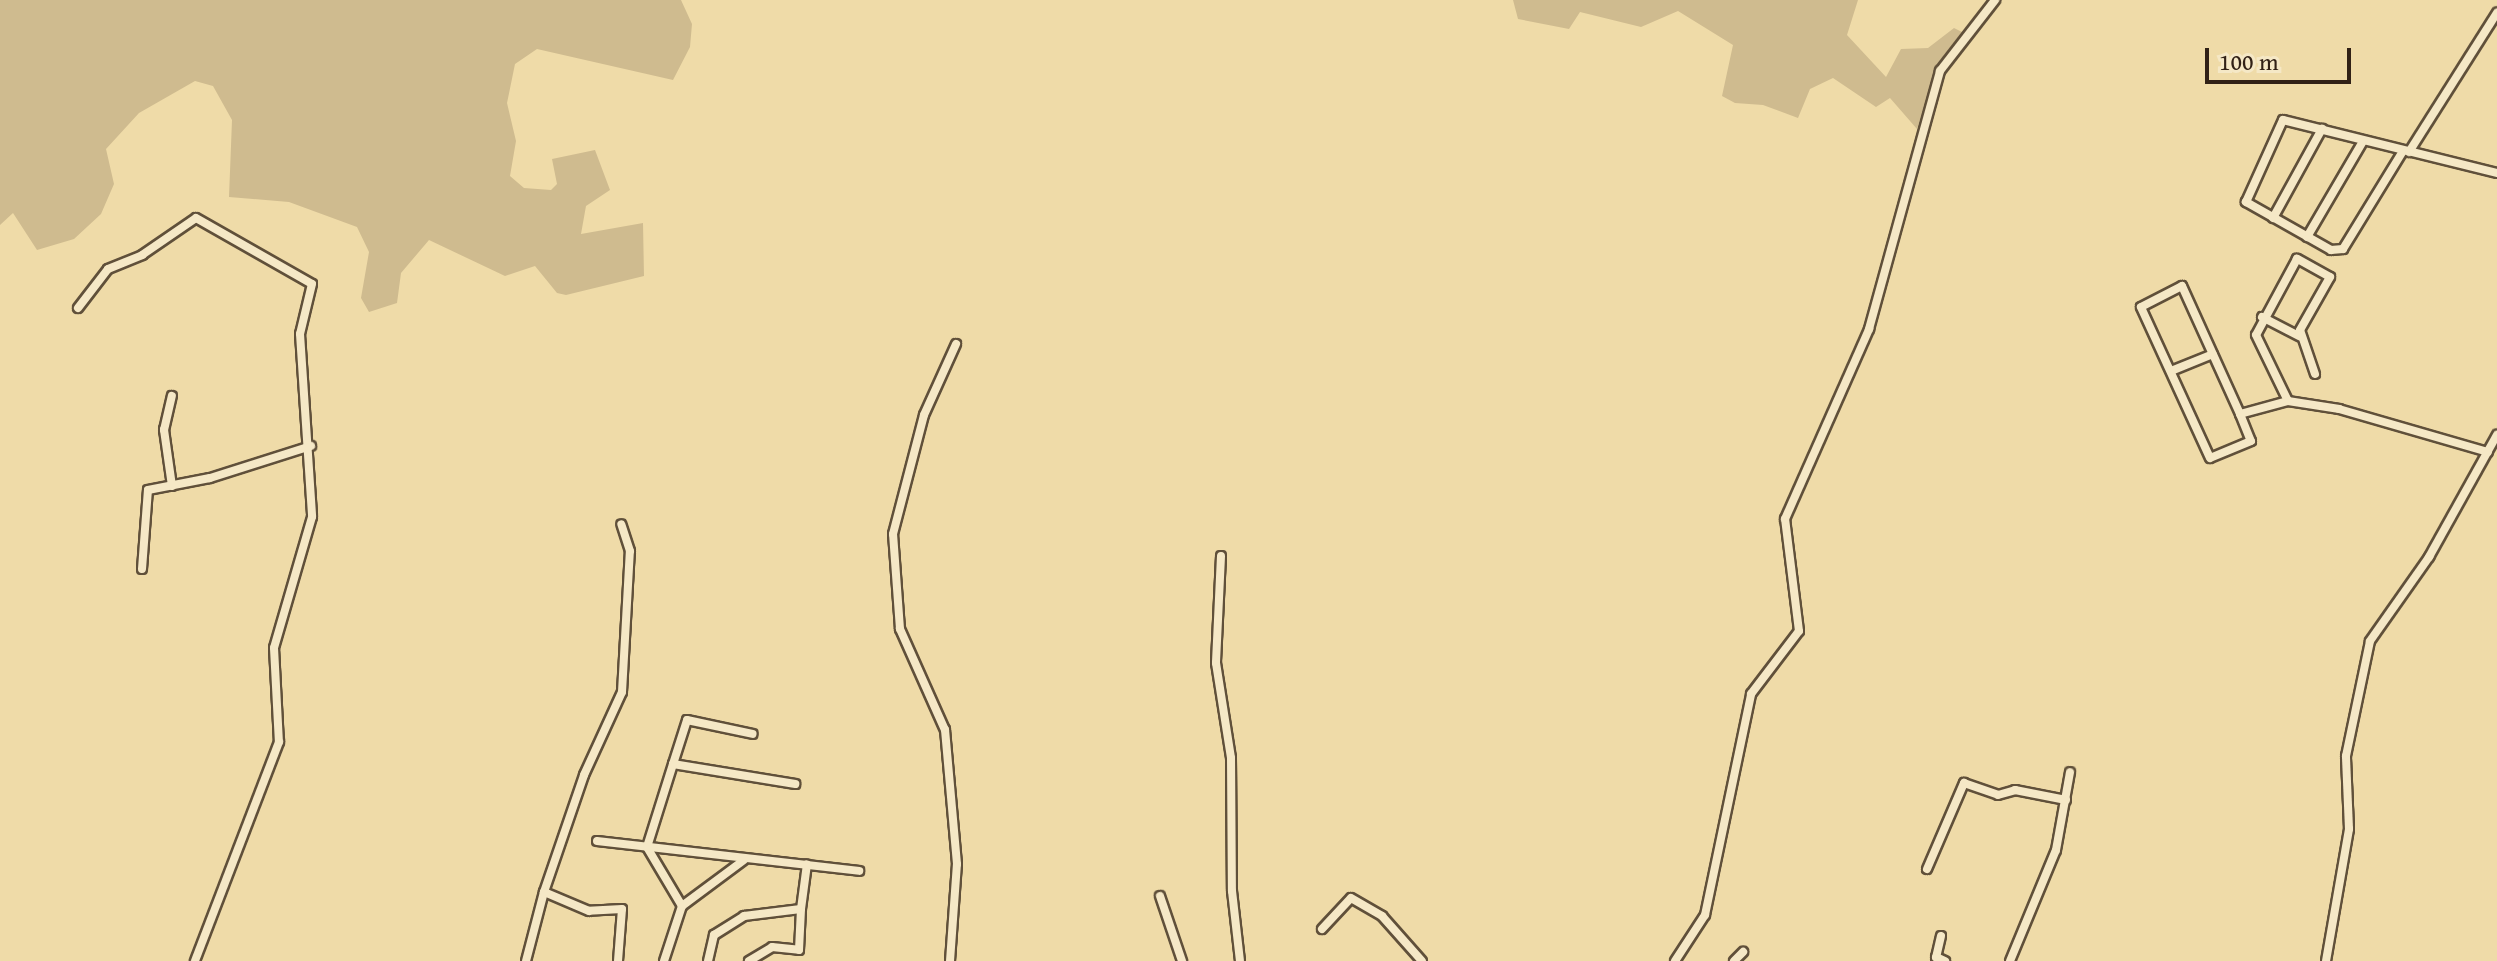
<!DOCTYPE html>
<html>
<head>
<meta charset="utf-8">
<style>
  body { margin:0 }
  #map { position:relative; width:2497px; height:961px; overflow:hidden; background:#efdba8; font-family:"Gentium Book Plus",serif }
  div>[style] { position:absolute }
  .green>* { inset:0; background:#cfbb8f }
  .roads { filter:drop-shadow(2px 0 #60503a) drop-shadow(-2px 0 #60503a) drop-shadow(0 2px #60503a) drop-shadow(0 -2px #60503a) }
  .street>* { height:8px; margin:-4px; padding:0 4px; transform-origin:4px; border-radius:4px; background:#f5e8c6 }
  span { translate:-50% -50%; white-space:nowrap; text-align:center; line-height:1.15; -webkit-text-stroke:7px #f5e8c6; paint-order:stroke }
  .scale { position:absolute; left:2205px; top:48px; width:146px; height:36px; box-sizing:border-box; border:4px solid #312116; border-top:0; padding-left:10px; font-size:24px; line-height:28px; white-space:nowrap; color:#312116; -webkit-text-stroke:6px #f5e8c6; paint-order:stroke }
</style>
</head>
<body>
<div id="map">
  <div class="green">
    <div style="clip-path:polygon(0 0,681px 0,692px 24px,690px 47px,673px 80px,537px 49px,515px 64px,507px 103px,516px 141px,510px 176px,524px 188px,551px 190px,557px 184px,552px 159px,595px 150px,610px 190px,586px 206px,581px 234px,643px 223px,644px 276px,566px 295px,557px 293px,535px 266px,505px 276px,429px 240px,401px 273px,397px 303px,369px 312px,361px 298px,369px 252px,357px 227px,289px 202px,229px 197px,232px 120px,213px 86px,195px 81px,139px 113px,106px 149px,114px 184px,101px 214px,74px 239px,37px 250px,13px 213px,0 225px)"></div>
    <div style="clip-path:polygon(1513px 0,1858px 0,1847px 35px,1886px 77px,1901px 49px,1928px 48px,1954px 28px,1962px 32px,1939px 62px,1917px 129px,1890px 98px,1876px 107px,1833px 78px,1810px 89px,1798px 118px,1763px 105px,1735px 103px,1722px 96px,1733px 45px,1678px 11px,1641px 27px,1580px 12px,1569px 29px,1518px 19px)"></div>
  </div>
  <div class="roads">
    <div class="street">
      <div style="left:2403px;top:151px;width:115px;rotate:121.5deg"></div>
      <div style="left:2343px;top:249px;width:12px;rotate:175deg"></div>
      <div style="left:2331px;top:250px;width:98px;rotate:-150.5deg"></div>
      <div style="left:2246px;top:202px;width:90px;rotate:-65.7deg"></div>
      <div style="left:2283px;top:120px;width:220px;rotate:13.9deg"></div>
      <div style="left:2409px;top:152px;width:165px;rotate:-57.7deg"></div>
      <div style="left:2273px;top:218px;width:102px;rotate:-61.2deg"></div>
      <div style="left:2307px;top:237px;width:111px;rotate:-59.7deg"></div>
      <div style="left:78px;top:308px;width:49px;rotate:-52.4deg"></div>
      <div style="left:108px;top:269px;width:37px;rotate:-22deg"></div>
      <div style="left:142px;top:255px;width:65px;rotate:-34.4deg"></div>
      <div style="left:196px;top:218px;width:133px;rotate:29.6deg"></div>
      <div style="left:312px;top:284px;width:51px;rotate:103.5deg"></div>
      <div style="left:300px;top:334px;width:183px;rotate:86.2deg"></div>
      <div style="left:312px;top:517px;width:136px;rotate:106.2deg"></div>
      <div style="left:274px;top:648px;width:94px;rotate:87deg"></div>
      <div style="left:279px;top:742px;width:235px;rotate:111deg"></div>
      <div style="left:2262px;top:317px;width:42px;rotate:27.2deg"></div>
      <div style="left:2171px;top:371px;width:45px;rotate:-22deg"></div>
      <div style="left:2315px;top:374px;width:46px;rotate:-108.8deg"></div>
      <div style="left:2300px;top:330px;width:61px;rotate:-60.5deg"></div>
      <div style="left:2330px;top:277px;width:38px;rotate:-151deg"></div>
      <div style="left:2297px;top:259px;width:86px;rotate:118.3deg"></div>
      <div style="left:2256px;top:335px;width:73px;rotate:64.1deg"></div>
      <div style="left:2288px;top:401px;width:52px;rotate:8.9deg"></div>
      <div style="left:2339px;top:409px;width:155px;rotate:16.1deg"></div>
      <div style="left:2240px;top:414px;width:29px;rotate:68deg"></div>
      <div style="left:2251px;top:441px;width:44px;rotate:157.5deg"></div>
      <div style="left:2210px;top:458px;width:166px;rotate:-114.6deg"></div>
      <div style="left:2141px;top:307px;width:46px;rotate:-27.1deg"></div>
      <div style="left:2182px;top:286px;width:141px;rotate:65.6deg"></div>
      <div style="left:2240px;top:414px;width:50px;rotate:-15.2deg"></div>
      <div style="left:172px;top:486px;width:57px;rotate:-98.1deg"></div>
      <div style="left:164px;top:430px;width:35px;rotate:-77deg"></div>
      <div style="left:1221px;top:556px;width:107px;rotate:92.7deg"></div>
      <div style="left:1216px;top:663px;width:96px;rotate:81deg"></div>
      <div style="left:1231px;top:758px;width:133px;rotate:89.6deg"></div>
      <div style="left:1232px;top:891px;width:70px;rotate:83.5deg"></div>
      <div style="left:142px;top:569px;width:79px;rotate:-85.7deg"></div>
      <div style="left:148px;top:490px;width:63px;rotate:-11deg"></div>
      <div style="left:210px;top:478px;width:106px;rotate:-17.6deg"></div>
      <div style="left:673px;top:764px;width:46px;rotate:-72.3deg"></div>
      <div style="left:687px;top:720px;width:67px;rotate:12deg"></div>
      <div style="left:597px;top:841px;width:264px;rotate:6.5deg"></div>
      <div style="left:1927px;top:869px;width:94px;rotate:-66.7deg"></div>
      <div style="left:1964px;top:783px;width:36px;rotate:19deg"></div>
      <div style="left:1998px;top:795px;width:18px;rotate:-16deg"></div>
      <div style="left:2015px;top:790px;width:52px;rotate:11.1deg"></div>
      <div style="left:1160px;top:896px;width:69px;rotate:71.3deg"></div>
      <div style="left:682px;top:906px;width:69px;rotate:-120.7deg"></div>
      <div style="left:647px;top:847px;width:87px;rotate:-72.6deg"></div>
      <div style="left:673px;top:764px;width:124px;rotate:9.3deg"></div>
      <div style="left:1322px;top:929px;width:42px;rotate:-46.9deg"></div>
      <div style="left:1351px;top:898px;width:36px;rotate:30deg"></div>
      <div style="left:1382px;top:916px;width:60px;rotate:48.4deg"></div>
      <div style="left:1941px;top:936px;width:22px;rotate:103deg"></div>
      <div style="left:1936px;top:957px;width:10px;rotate:24deg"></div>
      <div style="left:526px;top:961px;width:71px;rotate:-75.4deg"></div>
      <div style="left:618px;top:961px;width:52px;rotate:-85.6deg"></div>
      <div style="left:622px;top:909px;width:33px;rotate:177deg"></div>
      <div style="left:589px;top:911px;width:49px;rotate:-157.1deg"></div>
      <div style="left:544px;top:892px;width:124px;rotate:-71.1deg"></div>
      <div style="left:584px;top:775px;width:91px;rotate:-65.4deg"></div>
      <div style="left:622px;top:692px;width:141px;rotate:-86.8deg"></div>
      <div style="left:630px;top:551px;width:28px;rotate:-108deg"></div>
      <div style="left:664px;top:961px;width:58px;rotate:-71.9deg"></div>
      <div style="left:682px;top:906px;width:77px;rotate:-36.6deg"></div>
      <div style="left:708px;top:961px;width:27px;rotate:-77deg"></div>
      <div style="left:714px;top:935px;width:36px;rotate:-32deg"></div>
      <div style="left:744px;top:916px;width:57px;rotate:-7deg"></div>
      <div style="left:801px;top:909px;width:45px;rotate:-82.4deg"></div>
      <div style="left:749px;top:961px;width:27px;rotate:-31deg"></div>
      <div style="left:772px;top:947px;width:27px;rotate:6deg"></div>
      <div style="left:799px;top:950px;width:41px;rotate:-87.2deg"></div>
      <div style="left:950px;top:961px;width:97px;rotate:-85.9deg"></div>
      <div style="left:957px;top:864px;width:135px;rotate:-95.1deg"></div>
      <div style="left:945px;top:730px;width:111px;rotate:-114deg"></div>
      <div style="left:900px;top:629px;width:95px;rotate:-94.2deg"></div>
      <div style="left:893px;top:534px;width:123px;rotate:-75.4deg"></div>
      <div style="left:924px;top:415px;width:78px;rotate:-65.7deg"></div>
      <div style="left:1675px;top:961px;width:55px;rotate:-56.9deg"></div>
      <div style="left:1705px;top:915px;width:226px;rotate:-78.2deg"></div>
      <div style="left:1751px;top:694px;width:79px;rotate:-52.7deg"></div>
      <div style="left:1799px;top:631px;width:113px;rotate:-97.1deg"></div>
      <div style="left:1785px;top:519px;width:208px;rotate:-66.1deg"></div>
      <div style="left:1869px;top:329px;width:268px;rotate:-74.6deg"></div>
      <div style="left:1940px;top:71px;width:90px;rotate:-52.2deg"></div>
      <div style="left:1734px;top:961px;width:13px;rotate:-45deg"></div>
      <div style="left:2010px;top:961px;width:120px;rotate:-67.5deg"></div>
      <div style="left:2056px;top:850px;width:79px;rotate:-79.8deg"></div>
      <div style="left:2326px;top:961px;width:134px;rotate:-80.1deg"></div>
      <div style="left:2349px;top:829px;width:73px;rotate:-92.4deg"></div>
      <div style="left:2346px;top:756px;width:117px;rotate:-78.2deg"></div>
      <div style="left:2370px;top:641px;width:103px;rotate:-54.9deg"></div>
      <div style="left:2429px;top:557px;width:140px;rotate:-60.9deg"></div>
    </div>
  </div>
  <div class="scale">100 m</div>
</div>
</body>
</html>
